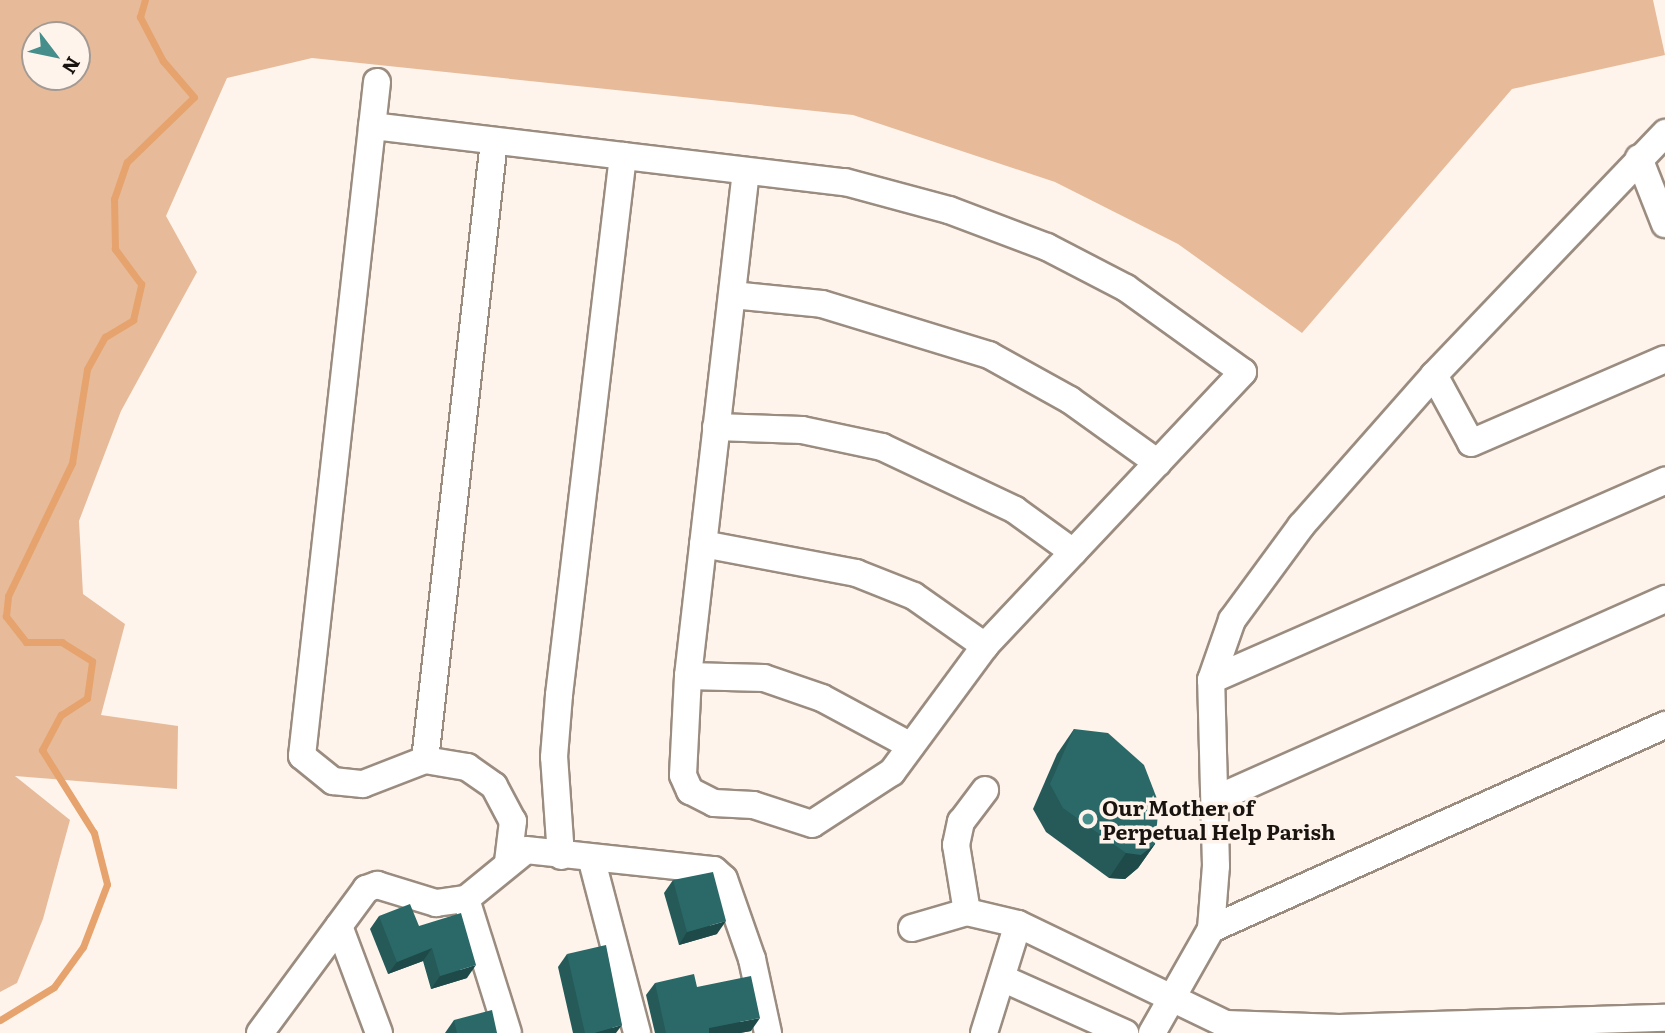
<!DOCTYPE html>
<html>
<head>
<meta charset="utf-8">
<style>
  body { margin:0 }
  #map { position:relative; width:1665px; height:1033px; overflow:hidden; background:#fef4ec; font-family:Literata,serif }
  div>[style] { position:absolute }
  .green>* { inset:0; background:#e7bb99 }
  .stream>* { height:7px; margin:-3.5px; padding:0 3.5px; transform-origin:3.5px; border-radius:3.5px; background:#e6a36d }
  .roads { filter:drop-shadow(2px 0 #9b8c80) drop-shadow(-2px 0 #9b8c80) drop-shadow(0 2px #9b8c80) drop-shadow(0 -2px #9b8c80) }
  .minor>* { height:26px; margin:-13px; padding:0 13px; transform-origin:13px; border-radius:13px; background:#fff }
  .wall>* { inset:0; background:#255a59 }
  .shaded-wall>* { inset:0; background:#1e4a49 }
  .building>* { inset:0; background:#2b6968 }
  .dots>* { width:19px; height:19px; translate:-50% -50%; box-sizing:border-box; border:4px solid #fef4ec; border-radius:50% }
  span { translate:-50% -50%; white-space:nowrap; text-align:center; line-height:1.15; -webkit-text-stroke:7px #fef4ec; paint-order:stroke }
  .poi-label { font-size:21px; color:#1a1410; font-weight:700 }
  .left { translate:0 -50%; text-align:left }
  .north { position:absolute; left:21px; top:21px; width:70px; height:70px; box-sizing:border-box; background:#fef4ec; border:2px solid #a39a94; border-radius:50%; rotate:122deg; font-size:19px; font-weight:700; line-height:28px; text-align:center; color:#1a1410 }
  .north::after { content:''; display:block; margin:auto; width:24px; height:32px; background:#468e8c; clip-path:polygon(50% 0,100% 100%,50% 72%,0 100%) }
</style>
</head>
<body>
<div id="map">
  <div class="green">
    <div style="clip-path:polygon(evenodd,0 0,1653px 0,1665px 55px,1512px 89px,1302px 333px,1178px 244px,1055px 182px,853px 115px,312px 58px,227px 78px,166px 216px,197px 272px,121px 411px,79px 521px,83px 594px,125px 624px,101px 715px,178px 726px,177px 789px,15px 776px,70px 820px,43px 919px,17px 983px,0 992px,0 0,35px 35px,77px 35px,77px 77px,35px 77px,35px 35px)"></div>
  </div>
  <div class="stream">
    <div style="left:0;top:1020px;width:63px;rotate:-31.4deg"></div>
    <div style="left:54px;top:987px;width:49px;rotate:-54.1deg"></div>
    <div style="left:83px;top:947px;width:67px;rotate:-69.1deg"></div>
    <div style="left:107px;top:884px;width:53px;rotate:-104.3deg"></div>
    <div style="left:94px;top:833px;width:98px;rotate:-122.1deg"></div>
    <div style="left:42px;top:750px;width:40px;rotate:-62deg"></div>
    <div style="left:61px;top:715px;width:31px;rotate:-33deg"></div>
    <div style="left:87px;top:698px;width:37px;rotate:-82deg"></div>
    <div style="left:92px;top:661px;width:36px;rotate:-148deg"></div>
    <div style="left:62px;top:642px;width:36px;rotate:180deg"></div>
    <div style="left:26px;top:642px;width:33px;rotate:-128deg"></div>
    <div style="left:6px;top:616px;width:20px;rotate:-84deg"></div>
    <div style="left:8px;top:596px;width:148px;rotate:-64.3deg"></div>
    <div style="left:72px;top:463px;width:95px;rotate:-80.9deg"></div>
    <div style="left:87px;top:369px;width:37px;rotate:-61deg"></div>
    <div style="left:105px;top:337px;width:33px;rotate:-31deg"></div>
    <div style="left:133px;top:320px;width:37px;rotate:-77deg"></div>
    <div style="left:141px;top:284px;width:44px;rotate:-126.6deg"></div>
    <div style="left:115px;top:249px;width:50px;rotate:-91.1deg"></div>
    <div style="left:114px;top:199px;width:39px;rotate:-71deg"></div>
    <div style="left:127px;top:162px;width:93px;rotate:-44.1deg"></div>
    <div style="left:194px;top:97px;width:48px;rotate:-130.7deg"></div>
    <div style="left:163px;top:61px;width:50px;rotate:-117.6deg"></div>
    <div style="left:140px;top:17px;width:18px;rotate:-74deg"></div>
  </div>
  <div class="roads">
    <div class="minor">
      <div style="left:377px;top:82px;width:678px;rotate:96.35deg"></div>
      <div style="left:302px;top:756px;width:40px;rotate:39deg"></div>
      <div style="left:333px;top:781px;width:30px;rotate:6deg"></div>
      <div style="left:363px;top:784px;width:66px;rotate:-21.2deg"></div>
      <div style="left:425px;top:760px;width:43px;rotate:9.5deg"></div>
      <div style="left:467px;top:767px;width:33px;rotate:35deg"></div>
      <div style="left:494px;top:786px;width:40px;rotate:62deg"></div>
      <div style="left:513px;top:821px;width:39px;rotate:97deg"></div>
      <div style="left:372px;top:126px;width:476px;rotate:6.8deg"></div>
      <div style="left:845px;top:182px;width:108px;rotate:15.1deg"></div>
      <div style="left:949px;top:210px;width:105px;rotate:20.7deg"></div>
      <div style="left:1047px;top:247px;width:89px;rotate:27.4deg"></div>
      <div style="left:1126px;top:288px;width:144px;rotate:35.7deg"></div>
      <div style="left:1243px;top:372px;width:376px;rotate:133.3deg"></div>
      <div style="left:985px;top:646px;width:157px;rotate:126.4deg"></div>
      <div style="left:892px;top:772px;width:95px;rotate:147deg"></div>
      <div style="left:812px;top:824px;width:62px;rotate:-162.1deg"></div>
      <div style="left:753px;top:805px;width:39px;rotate:-177deg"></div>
      <div style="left:714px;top:803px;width:27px;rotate:-153deg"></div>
      <div style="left:690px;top:791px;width:17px;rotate:-114deg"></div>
      <div style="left:683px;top:775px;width:99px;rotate:-87.1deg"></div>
      <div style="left:688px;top:676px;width:508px;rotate:-83.45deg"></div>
      <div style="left:1639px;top:158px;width:71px;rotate:68.5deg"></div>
      <div style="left:732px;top:295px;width:90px;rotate:5.7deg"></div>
      <div style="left:822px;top:304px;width:175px;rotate:17deg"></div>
      <div style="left:989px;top:355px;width:93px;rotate:29.1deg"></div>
      <div style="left:1070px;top:400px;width:108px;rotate:35.6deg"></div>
      <div style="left:1434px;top:375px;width:77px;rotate:61.4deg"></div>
      <div style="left:1471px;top:443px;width:211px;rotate:-23.4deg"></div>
      <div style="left:716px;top:427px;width:86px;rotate:2deg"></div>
      <div style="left:802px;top:430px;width:82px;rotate:12deg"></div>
      <div style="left:882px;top:447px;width:147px;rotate:25.3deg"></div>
      <div style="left:1015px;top:510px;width:72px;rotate:35.9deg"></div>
      <div style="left:703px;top:544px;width:156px;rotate:10.7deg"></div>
      <div style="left:856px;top:573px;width:62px;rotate:21.6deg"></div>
      <div style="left:914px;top:596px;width:87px;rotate:35.2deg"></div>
      <div style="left:688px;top:676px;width:76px;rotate:1.5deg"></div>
      <div style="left:764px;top:678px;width:61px;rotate:19deg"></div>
      <div style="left:822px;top:698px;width:101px;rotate:28.3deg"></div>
      <div style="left:1211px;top:680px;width:496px;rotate:-23.7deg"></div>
      <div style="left:425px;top:760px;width:623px;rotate:-83.64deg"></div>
      <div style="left:1216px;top:799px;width:492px;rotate:-24deg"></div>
      <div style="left:561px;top:856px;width:99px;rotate:-94deg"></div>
      <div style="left:554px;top:757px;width:62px;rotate:-85.4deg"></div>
      <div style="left:559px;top:695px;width:543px;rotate:-83.23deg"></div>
      <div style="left:592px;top:861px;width:178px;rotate:75.3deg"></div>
      <div style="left:466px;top:899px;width:140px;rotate:72.6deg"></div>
      <div style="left:967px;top:912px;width:68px;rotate:-99.3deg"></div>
      <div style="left:956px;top:845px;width:24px;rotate:-78deg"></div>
      <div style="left:961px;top:822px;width:40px;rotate:-53deg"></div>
      <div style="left:339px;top:926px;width:114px;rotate:69.5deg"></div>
      <div style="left:912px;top:928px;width:57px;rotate:-16.2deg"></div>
      <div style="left:967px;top:912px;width:52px;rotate:13.2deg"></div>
      <div style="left:1018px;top:924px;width:231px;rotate:25.7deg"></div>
      <div style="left:1226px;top:1024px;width:113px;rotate:2deg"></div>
      <div style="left:1339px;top:1028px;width:326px;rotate:-1.8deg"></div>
      <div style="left:1211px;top:929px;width:498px;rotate:-24.2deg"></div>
      <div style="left:1004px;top:979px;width:133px;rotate:24.1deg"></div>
      <div style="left:260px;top:1033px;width:179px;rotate:-53.6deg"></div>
      <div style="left:366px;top:889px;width:12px;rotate:-20deg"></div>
      <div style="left:377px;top:885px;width:62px;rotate:17deg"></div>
      <div style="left:436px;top:903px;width:30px;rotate:-8deg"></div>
      <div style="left:466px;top:899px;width:77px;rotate:-39.2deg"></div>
      <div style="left:526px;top:850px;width:189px;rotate:6.1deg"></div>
      <div style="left:714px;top:870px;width:13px;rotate:42deg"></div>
      <div style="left:724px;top:879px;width:85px;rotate:70.7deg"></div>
      <div style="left:752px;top:959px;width:76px;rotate:77.8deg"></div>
      <div style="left:984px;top:1033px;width:114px;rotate:-72.7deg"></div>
      <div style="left:1152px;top:1033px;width:120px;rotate:-60.4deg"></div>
      <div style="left:1211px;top:929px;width:63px;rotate:-85.5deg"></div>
      <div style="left:1216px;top:866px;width:186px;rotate:-91.5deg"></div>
      <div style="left:1211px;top:680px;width:64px;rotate:-70.7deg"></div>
      <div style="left:1232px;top:620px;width:117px;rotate:-53.7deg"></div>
      <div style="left:1301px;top:526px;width:201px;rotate:-48.6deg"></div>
      <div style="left:1434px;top:375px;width:335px;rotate:-46.3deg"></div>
    </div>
  </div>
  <div class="wall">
    <div style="clip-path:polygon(1074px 729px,1155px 844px,1138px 868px,1125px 879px,1109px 878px,1046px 832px,1033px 809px,1057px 754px)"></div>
    <div style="clip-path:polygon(673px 880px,717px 934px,679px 945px,664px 893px)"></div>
    <div style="clip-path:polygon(379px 916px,419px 926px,467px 978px,431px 989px,423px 961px,388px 974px,370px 929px)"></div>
    <div style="clip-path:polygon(567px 954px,616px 1033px,573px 1033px,558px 967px)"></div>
    <div style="clip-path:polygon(655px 983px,697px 987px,751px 1031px,740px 1033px,655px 1033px,646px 995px)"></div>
    <div style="clip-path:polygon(454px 1020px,497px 1033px,445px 1033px)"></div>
  </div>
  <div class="shaded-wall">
    <div style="clip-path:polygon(1155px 844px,1138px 868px,1125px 879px,1109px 878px,1126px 853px)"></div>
    <div style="clip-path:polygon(726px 921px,717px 934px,679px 945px,687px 932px)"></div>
    <div style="clip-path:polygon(432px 948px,423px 961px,388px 974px,397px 962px)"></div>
    <div style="clip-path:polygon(476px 965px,467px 978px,431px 989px,440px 976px)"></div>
    <div style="clip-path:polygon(760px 1018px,751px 1031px,740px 1033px,705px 1033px,709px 1028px)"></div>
    <div style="clip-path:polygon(622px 1025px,616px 1033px,594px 1033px)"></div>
  </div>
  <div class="building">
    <div style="clip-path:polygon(1074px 729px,1108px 733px,1144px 765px,1159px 804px,1155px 844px,1141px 855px,1126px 853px,1063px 808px,1050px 784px)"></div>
    <div style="clip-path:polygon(713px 872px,726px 921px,687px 932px,673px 880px)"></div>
    <div style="clip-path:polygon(410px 904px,419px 926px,461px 913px,476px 965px,440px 976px,432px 948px,397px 962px,379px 916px)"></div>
    <div style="clip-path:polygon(606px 945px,622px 1025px,594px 1033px,585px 1033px,567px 954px)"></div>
    <div style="clip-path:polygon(694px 974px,697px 987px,751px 976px,760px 1018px,709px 1028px,709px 1033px,666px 1033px,655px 983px)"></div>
    <div style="clip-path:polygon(492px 1010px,497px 1033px,457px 1033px,454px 1020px)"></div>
  </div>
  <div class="dots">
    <div style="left:1088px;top:819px;background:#468e8c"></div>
  </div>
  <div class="poi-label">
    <span class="left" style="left:1102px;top:819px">Our Mother of<br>Perpetual Help Parish</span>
  </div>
  <div class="north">N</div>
</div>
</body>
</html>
